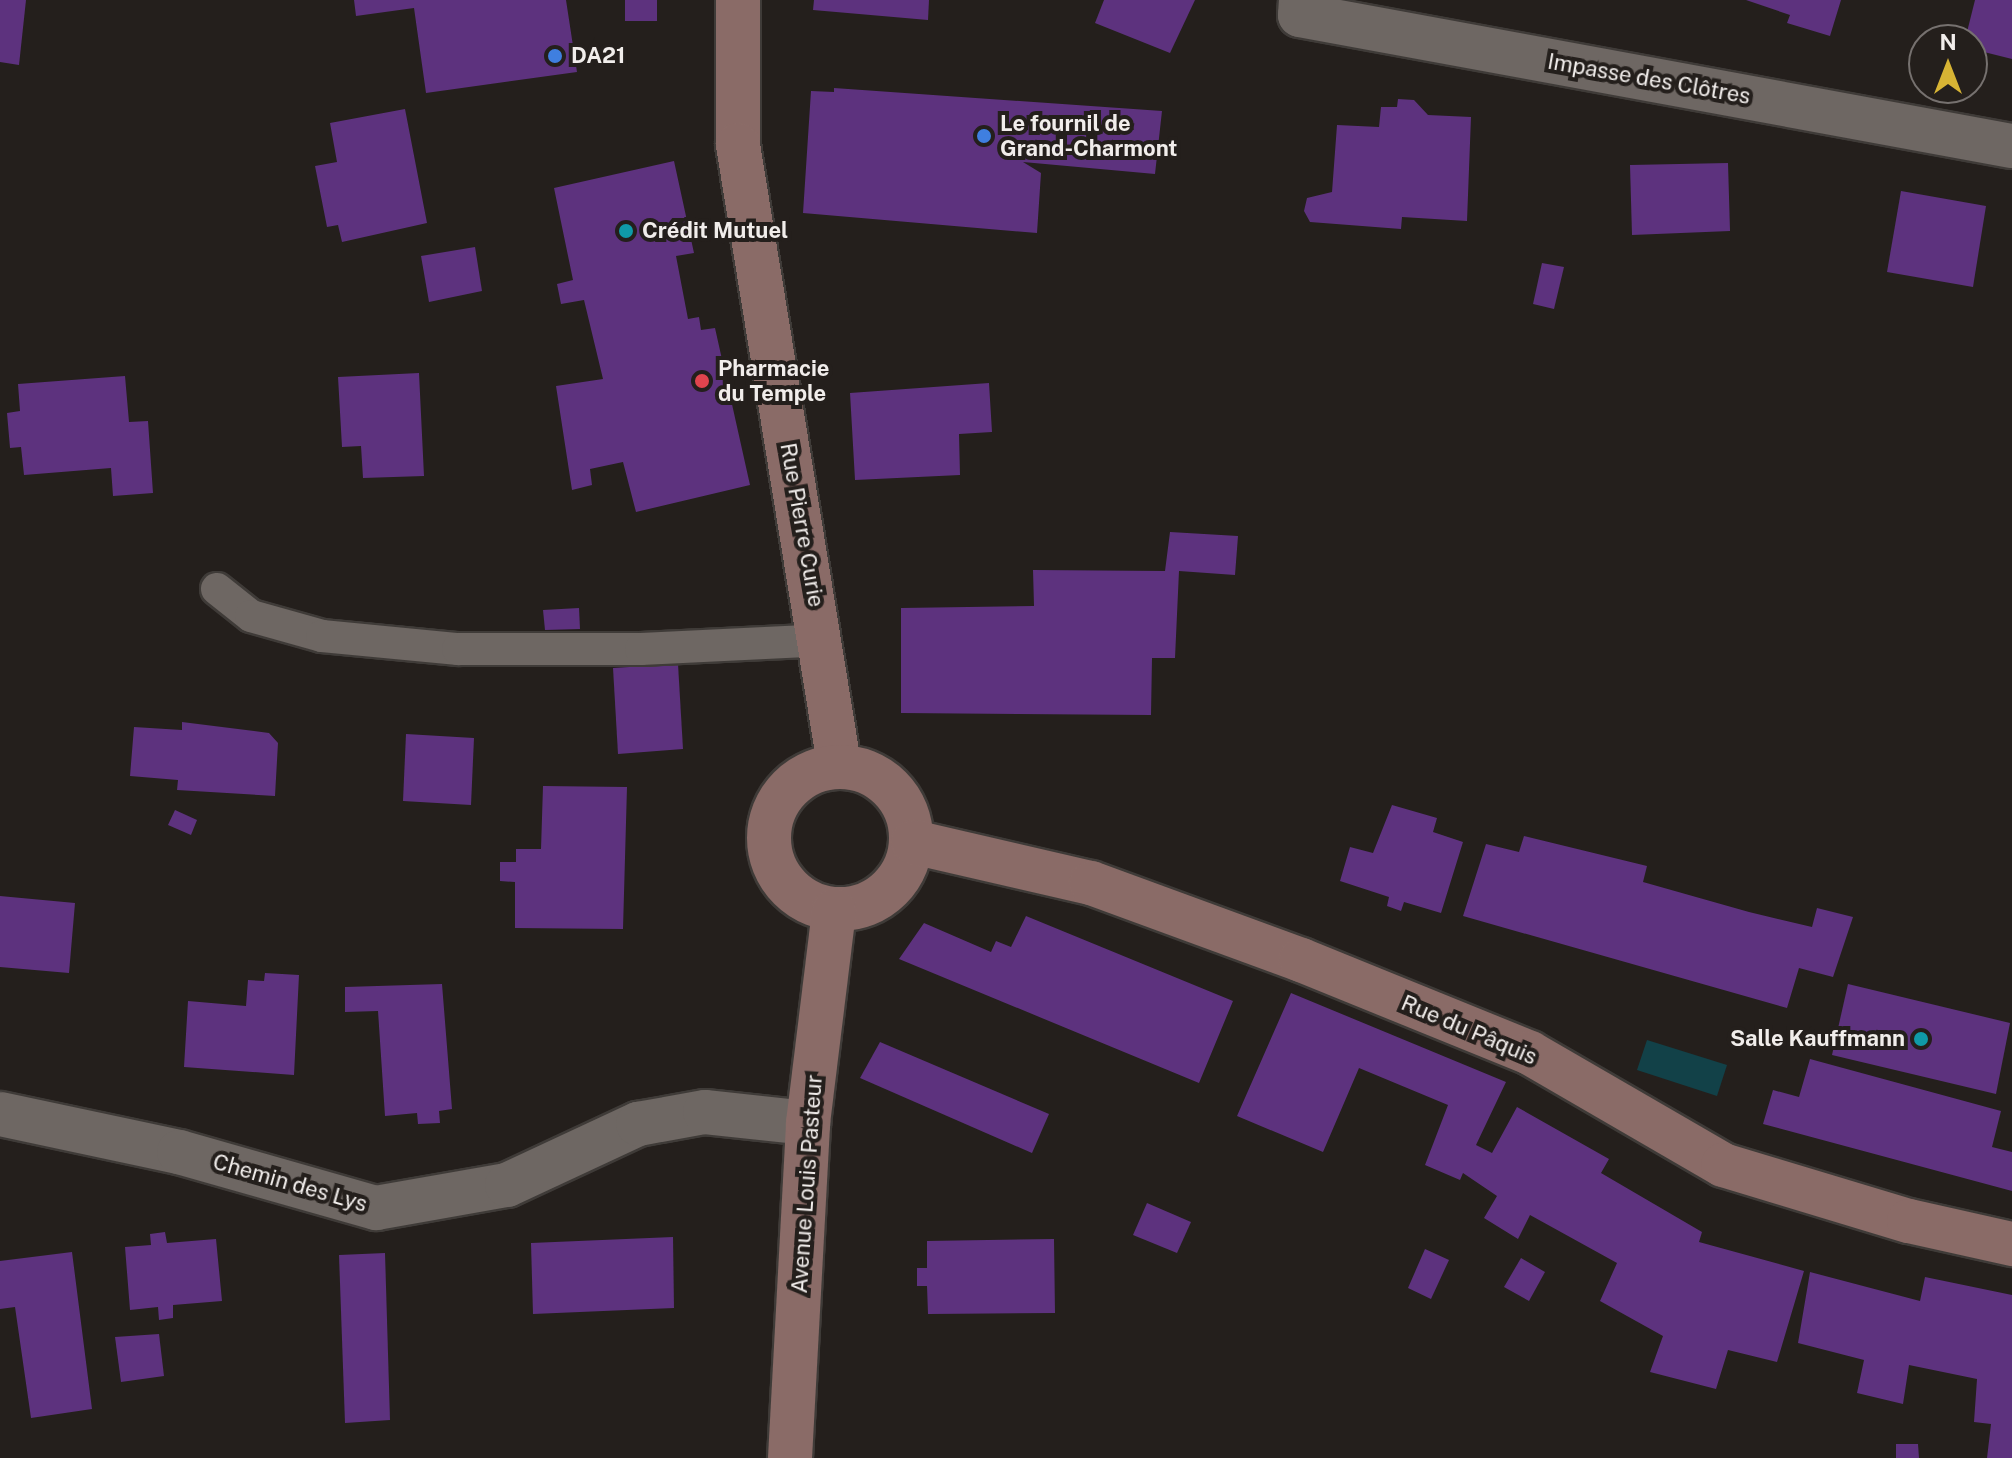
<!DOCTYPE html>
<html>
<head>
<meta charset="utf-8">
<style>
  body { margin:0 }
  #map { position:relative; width:2012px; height:1458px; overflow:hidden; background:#241f1c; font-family:"Public Sans",sans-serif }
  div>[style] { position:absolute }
  .water>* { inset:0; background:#124148 }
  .building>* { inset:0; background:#5d327e }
  .roads { filter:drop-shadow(2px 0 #3f3b38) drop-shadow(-2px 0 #3f3b38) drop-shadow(0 2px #3f3b38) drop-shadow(0 -2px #3f3b38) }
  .lane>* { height:32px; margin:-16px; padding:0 16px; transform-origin:16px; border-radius:16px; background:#6e6763 }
  .street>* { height:44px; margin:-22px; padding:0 22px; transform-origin:22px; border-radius:22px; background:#6e6763 }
  .secondary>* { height:44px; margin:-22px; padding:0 22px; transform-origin:22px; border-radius:22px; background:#8a6b67 }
  .secondary>.ring { margin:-22px; padding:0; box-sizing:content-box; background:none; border:44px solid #8a6b67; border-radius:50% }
  .dots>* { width:22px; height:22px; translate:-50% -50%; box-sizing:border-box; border:4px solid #241f1c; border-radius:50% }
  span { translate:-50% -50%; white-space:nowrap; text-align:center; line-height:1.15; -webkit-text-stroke:8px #241f1c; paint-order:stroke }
  .poi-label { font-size:22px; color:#f1edeb; font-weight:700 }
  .left { translate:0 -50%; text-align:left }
  .right { translate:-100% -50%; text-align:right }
  .street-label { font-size:22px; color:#f1edeb }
  .north { position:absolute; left:1908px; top:24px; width:80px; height:80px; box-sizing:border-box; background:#241f1c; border:2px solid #76716f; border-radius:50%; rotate:0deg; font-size:22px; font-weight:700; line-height:32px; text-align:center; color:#f1edeb }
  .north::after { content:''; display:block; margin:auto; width:28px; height:36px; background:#d7b434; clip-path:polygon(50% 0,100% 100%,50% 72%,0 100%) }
</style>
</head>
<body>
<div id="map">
  <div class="water">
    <div style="clip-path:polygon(1647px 1040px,1727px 1065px,1717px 1096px,1637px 1070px)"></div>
  </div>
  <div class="building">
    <div style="clip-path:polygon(0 0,26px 0,19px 65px,0 62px)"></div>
    <div style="clip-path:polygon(354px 0,566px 0,577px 72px,426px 93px,414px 8px,356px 16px)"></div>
    <div style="clip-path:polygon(625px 0,657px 0,657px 21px,625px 21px)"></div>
    <div style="clip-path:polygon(814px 0,929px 0,928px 20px,813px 10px)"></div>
    <div style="clip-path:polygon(1104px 0,1195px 0,1170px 53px,1095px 23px)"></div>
    <div style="clip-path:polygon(1746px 0,1841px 0,1830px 36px,1787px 23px,1790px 15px)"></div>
    <div style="clip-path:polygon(1975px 0,2012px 0,2012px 59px,1972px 49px,1972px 40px,1965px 40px)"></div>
    <div style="clip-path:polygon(834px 88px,1162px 111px,1155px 174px,1023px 162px,1041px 173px,1037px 233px,803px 213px,811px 91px,834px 92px)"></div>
    <div style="clip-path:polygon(1398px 99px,1414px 100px,1428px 115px,1471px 117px,1467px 221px,1402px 217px,1401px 229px,1310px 222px,1304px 211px,1307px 198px,1332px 192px,1337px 125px,1379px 127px,1381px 107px,1397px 107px)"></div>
    <div style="clip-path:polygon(405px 109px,427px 223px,342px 242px,338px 225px,327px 227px,315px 166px,337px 162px,330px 123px)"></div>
    <div style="clip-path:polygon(674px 161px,694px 253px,676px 256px,688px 319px,699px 317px,701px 330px,715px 328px,750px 485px,636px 512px,623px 462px,590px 469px,592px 485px,572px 490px,556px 386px,603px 379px,584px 300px,561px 304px,557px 284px,573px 280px,554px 188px)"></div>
    <div style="clip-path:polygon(1728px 163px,1730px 231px,1632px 235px,1630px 165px)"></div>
    <div style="clip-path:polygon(1901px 191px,1986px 206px,1973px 287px,1887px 272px)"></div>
    <div style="clip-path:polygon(475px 247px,482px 291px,429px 302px,421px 256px)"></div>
    <div style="clip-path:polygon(1542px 263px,1564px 267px,1554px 309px,1533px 304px)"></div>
    <div style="clip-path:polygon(419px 373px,424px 476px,363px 478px,361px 446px,342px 447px,338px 377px)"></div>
    <div style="clip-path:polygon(125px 376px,129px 422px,148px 421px,153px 493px,113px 496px,111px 468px,24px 475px,21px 447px,10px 448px,7px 413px,20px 411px,18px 384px)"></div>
    <div style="clip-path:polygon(989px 383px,992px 432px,959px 434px,960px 475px,855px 480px,850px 393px)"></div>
    <div style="clip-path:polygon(1170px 532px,1238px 536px,1235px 575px,1179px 571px,1175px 658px,1152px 658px,1151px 715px,901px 713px,901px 608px,1034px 606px,1033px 570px,1165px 571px)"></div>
    <div style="clip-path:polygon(579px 608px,580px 629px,545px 630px,543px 610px)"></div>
    <div style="clip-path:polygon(678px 664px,683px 749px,618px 754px,613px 668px)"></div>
    <div style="clip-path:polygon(182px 722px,269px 733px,278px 743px,275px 796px,177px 790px,178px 780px,130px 776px,134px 727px,182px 730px)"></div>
    <div style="clip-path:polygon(406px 734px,474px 738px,471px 805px,403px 801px)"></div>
    <div style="clip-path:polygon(543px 786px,627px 787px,623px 929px,515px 928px,515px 882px,500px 881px,500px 862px,516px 862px,516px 849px,541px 849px)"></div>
    <div style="clip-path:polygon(1392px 805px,1437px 818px,1433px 832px,1463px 842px,1441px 913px,1404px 902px,1401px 911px,1387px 906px,1389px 897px,1340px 881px,1350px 847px,1373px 853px)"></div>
    <div style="clip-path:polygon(175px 810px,197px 820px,191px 835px,168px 825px)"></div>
    <div style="clip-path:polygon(1524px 836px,1647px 866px,1643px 882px,1749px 912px,1812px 927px,1817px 908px,1853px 917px,1833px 977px,1799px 968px,1787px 1008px,1463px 916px,1486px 844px,1519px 852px)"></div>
    <div style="clip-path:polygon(0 896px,75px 903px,69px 973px,0 967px)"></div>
    <div style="clip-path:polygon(1026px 916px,1233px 1001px,1199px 1083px,899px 959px,924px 923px,991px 952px,996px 941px,1011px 947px)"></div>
    <div style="clip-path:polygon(265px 973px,299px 975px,294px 1075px,184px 1067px,188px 1001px,246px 1006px,248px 980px,264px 981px)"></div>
    <div style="clip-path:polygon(442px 984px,452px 1109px,439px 1111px,440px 1123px,418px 1124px,417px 1113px,385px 1116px,378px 1011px,345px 1012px,345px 987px)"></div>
    <div style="clip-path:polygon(1848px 984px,2010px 1023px,1996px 1094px,1832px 1055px)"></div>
    <div style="clip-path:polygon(1291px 993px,1506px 1082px,1476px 1145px,1492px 1153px,1517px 1107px,1609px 1159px,1601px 1173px,1702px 1232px,1699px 1242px,1804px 1271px,1777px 1362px,1728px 1350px,1716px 1389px,1650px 1372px,1663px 1336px,1600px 1301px,1617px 1263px,1530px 1215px,1518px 1239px,1484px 1218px,1497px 1196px,1463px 1173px,1460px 1180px,1425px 1165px,1448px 1105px,1359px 1068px,1323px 1152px,1237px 1116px)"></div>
    <div style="clip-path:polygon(880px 1042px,1049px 1114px,1032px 1153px,860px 1078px)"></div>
    <div style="clip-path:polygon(1810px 1059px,2001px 1111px,1992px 1147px,2012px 1152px,2012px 1191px,1763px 1124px,1773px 1090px,1799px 1097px)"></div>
    <div style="clip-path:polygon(1147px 1203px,1191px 1222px,1177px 1253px,1133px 1235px)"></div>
    <div style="clip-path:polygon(165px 1232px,167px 1243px,216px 1239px,222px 1301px,173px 1305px,173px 1318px,159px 1320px,158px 1307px,130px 1310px,125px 1247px,151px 1245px,150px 1234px)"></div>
    <div style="clip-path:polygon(673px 1237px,674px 1308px,533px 1314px,531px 1243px)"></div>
    <div style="clip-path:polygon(1054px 1239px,1055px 1313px,928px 1314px,927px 1286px,917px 1286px,917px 1268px,927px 1268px,927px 1241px)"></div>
    <div style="clip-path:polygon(1425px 1249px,1449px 1260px,1431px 1299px,1408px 1288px)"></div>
    <div style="clip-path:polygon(72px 1252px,92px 1409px,31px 1418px,15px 1307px,0 1309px,0 1261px)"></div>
    <div style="clip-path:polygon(385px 1253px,390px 1420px,345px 1423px,339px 1255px)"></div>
    <div style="clip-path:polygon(1521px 1258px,1545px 1272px,1529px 1301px,1504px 1287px)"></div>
    <div style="clip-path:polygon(1810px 1272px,1920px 1301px,1925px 1277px,2012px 1295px,2012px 1458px,1987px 1458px,1991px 1424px,1974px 1422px,1977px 1379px,1909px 1365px,1903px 1404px,1857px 1393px,1864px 1360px,1798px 1343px)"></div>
    <div style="clip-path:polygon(159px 1334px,164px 1376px,121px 1382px,115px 1337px)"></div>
    <div style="clip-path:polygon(1896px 1444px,1918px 1444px,1919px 1458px,1896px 1458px)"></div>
  </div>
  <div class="roads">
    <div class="lane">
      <div style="left:217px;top:589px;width:43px;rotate:38.5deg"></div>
      <div style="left:251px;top:616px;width:74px;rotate:15.7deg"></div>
      <div style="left:322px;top:636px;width:137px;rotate:5.5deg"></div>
      <div style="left:458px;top:649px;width:183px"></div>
      <div style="left:641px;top:649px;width:181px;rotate:-2.8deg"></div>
    </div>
    <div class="street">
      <div style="left:1301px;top:0;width:15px;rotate:94deg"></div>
      <div style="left:1300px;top:15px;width:724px;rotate:10.43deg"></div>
      <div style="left:0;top:1114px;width:183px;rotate:12deg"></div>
      <div style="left:179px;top:1152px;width:205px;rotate:15.9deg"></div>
      <div style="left:376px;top:1208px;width:133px;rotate:-10deg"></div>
      <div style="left:507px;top:1185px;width:145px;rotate:-25deg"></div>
      <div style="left:638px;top:1124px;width:68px;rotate:-10.2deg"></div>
      <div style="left:705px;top:1112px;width:104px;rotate:6.1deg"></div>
    </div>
    <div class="secondary">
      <div style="left:738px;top:0;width:145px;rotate:90deg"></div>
      <div style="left:738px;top:145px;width:627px;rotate:80.73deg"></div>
      <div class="ring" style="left:769px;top:767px;width:98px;height:98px"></div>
      <div style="left:913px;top:842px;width:183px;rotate:13deg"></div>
      <div style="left:1091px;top:883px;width:224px;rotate:20.1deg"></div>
      <div style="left:1301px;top:960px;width:247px;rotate:22.1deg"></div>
      <div style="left:1530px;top:1053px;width:223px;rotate:30.1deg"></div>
      <div style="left:1723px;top:1165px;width:194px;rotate:16.8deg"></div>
      <div style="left:1909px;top:1221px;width:106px;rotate:12.6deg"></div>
      <div style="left:790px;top:1458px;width:335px;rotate:-86.9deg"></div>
      <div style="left:808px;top:1123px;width:214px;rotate:-83deg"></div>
    </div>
  </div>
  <div class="dots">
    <div style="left:555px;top:56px;background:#3f7fe0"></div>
    <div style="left:984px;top:136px;background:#3f7fe0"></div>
    <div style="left:626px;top:231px;background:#0f9aa8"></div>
    <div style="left:702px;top:381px;background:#e0444e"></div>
    <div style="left:1921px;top:1039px;background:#0f9aa8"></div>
  </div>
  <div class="poi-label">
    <span class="left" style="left:571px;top:56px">DA21</span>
    <span class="left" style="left:1000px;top:136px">Le fournil de<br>Grand-Charmont</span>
    <span class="left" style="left:642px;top:231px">Crédit Mutuel</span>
    <span class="left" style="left:718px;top:381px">Pharmacie<br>du Temple</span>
    <span class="right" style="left:1905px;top:1039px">Salle Kauffmann</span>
  </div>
  <div class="street-label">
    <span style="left:1649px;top:79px;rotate:10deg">Impasse des Clôtres</span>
    <span style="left:802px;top:525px;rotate:80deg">Rue Pierre Curie</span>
    <span style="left:1469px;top:1030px;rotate:23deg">Rue du Pâquis</span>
    <span style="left:290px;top:1183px;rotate:16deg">Chemin des Lys</span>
    <span style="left:807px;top:1184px;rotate:-86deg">Avenue Louis Pasteur</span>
  </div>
  <div class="north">N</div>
</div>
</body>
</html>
